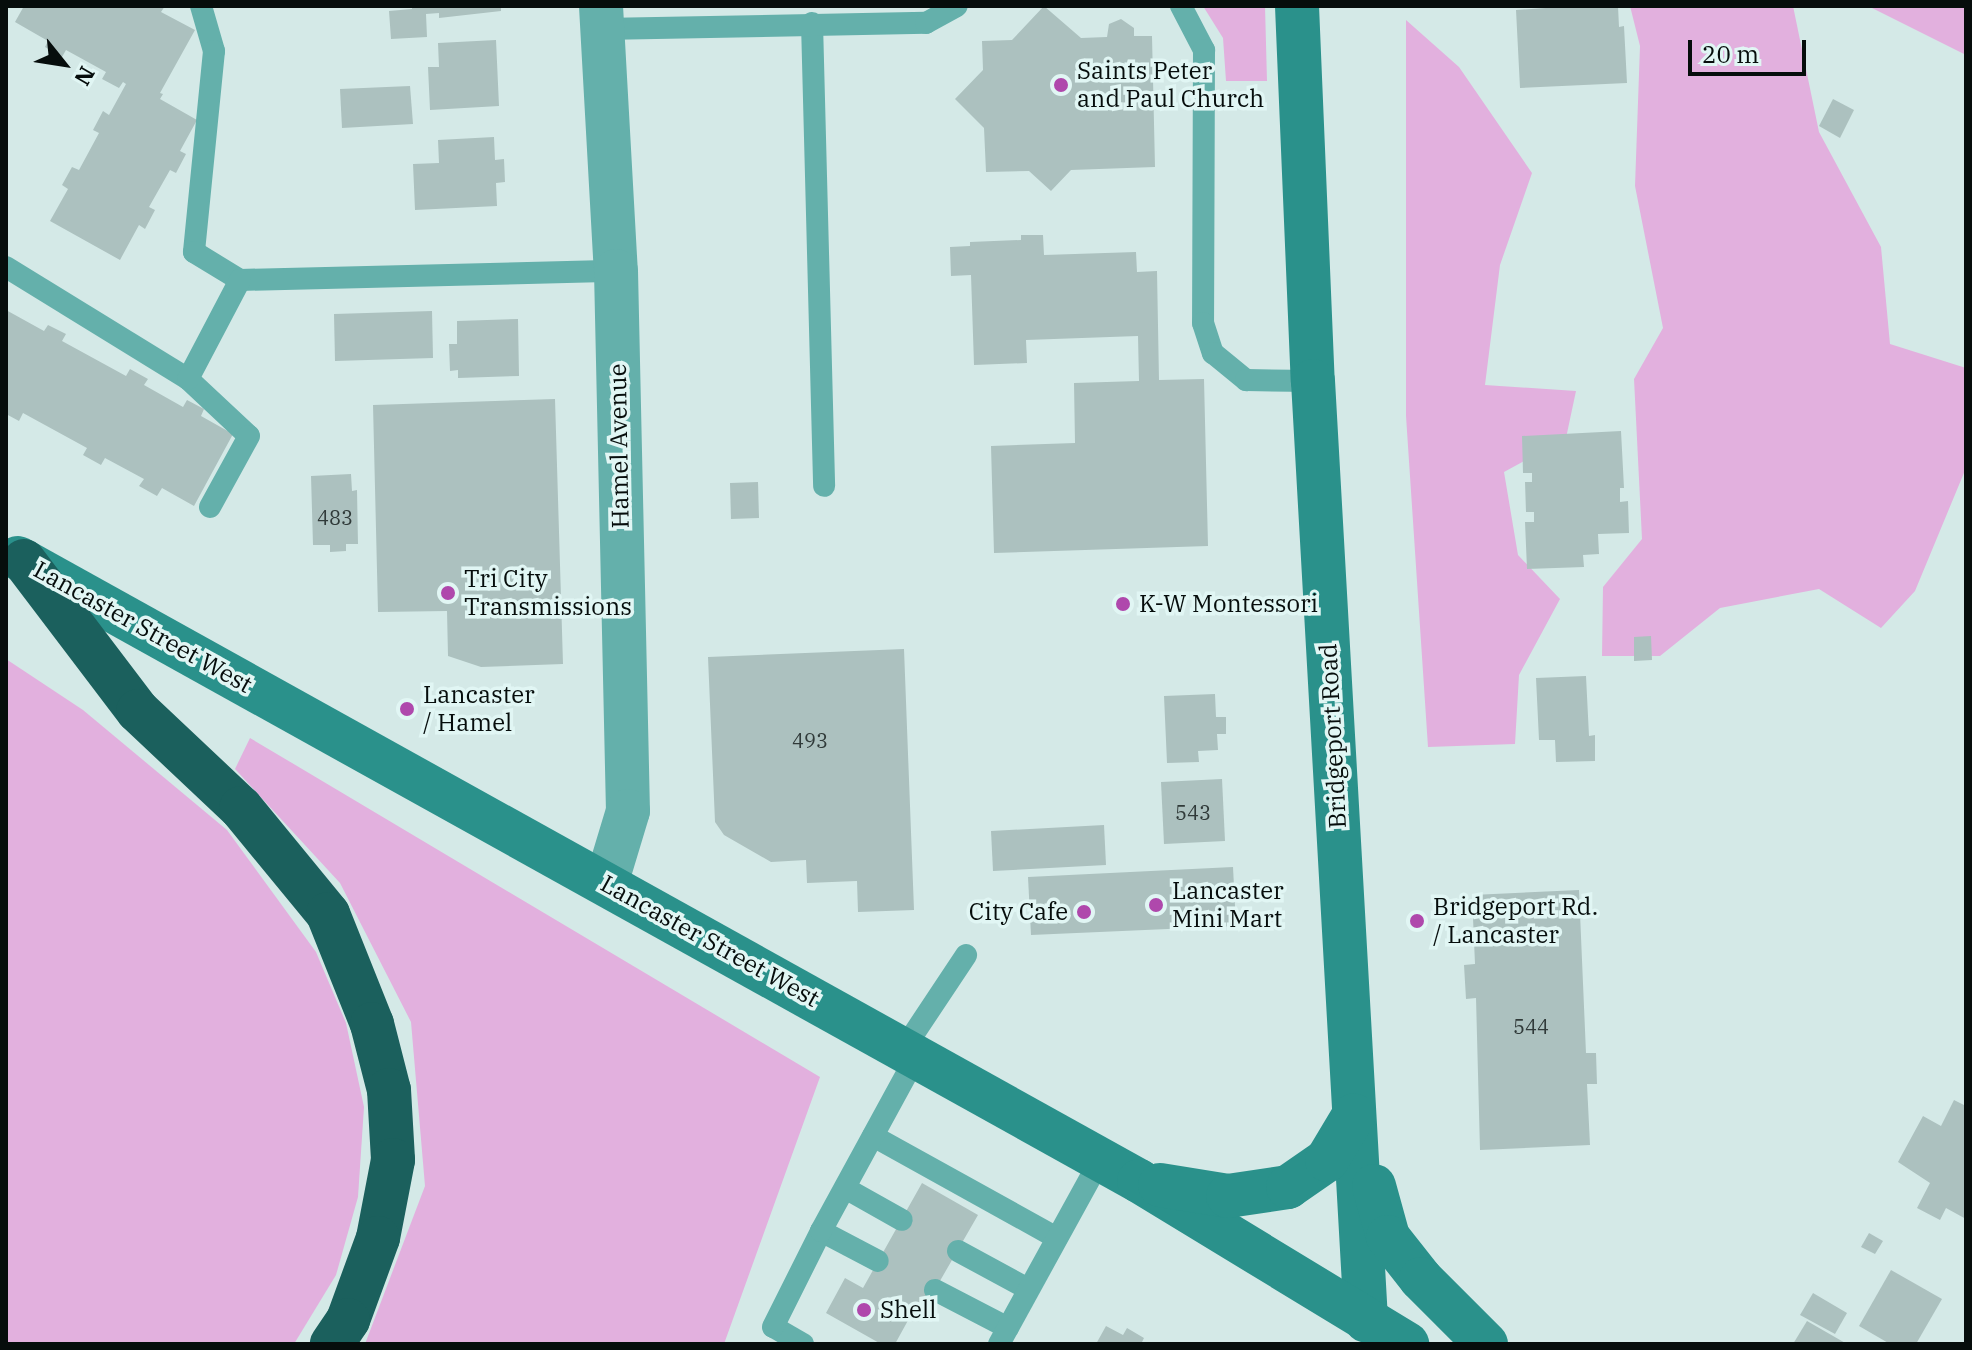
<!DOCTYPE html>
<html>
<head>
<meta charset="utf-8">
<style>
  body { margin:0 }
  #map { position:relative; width:1972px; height:1350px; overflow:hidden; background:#d4e9e7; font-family:"IBM Plex Serif",serif }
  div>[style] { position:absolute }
  .green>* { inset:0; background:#e2b0de }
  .building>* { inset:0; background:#acc1bf }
  .service>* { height:22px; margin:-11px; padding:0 11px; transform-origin:11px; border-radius:11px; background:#64b0ab }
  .minor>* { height:44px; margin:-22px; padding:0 22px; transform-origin:22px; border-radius:22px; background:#64b0ab }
  .secondary>* { height:44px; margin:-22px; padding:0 22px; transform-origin:22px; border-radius:22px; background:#2a918b }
  .motorway>* { height:44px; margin:-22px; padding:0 22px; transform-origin:22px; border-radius:22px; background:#1b605d }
  .dots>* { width:22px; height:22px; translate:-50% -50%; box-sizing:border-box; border:4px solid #e1f6f4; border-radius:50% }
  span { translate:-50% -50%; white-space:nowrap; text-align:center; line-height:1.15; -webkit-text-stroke:7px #e1f6f4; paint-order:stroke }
  .number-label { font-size:20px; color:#303a39 }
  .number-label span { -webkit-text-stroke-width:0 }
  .poi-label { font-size:24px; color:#060d0c }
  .left { translate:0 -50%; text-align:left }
  .right { translate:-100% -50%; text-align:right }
  .street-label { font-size:24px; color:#060d0c }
  .frame { position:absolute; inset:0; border:8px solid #060d0c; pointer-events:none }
  .north { position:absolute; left:24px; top:24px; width:80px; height:80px; -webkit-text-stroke:6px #e1f6f4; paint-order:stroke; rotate:120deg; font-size:22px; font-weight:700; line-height:32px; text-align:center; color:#060d0c }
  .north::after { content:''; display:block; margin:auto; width:28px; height:36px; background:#060d0c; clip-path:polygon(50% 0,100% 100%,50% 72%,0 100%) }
  .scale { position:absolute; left:1688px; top:40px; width:118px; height:36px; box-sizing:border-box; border:4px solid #060d0c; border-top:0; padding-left:10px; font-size:24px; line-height:28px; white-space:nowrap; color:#060d0c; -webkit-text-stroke:6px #e1f6f4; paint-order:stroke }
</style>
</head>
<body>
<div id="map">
  <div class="green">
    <div style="clip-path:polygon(1203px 6px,1265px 6px,1267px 81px,1226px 81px,1223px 38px)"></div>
    <div style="clip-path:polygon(1630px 6px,1793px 6px,1819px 132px,1881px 247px,1890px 344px,1966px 368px,1966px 468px,1915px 591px,1881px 628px,1819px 589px,1720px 608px,1660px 656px,1602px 656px,1603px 587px,1642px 539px,1634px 379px,1663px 328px,1635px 186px,1640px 46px)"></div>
    <div style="clip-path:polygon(1868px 6px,1966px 6px,1966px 55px)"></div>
    <div style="clip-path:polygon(1406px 20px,1459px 67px,1532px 173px,1500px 265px,1485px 385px,1576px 391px,1566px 438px,1504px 472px,1518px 555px,1560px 599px,1519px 675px,1515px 744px,1428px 747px,1406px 416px)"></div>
    <div style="clip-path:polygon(6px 659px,83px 710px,227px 830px,316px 952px,346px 1023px,364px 1107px,358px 1197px,336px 1275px,294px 1344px,6px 1344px)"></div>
    <div style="clip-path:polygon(250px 738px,820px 1077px,724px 1344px,365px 1344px,425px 1186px,411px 1022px,340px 883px,235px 769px)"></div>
  </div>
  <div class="building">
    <div style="clip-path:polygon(24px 6px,165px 6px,161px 12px,195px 30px,160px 93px,163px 94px,160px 99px,197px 120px,180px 151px,186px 154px,176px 173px,170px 170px,149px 207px,155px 210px,145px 229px,139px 225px,120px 260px,50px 221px,68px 189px,62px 185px,72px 167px,79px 170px,99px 133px,93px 130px,103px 111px,109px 115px,126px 84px,123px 82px,119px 88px,102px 79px,106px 72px,66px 50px,62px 57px,45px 47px,48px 41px,15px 22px)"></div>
    <div style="clip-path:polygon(412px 6px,501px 6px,501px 11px,439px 18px,439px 13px,426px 14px,427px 37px,391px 39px,389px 11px,412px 9px)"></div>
    <div style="clip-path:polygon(1044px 6px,1081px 38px,1107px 37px,1109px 24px,1121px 19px,1134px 28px,1134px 36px,1152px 36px,1155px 167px,1071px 170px,1051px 191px,1029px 171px,986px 172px,984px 128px,955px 99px,983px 70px,982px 41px,1012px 40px)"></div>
    <div style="clip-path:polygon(1574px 6px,1618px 6px,1619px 27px,1624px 26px,1627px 83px,1520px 88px,1516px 10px)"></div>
    <div style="clip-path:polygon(496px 40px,499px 106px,430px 110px,428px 67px,439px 67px,438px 43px)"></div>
    <div style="clip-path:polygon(410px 86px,413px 124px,342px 128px,340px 89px)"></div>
    <div style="clip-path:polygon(1833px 99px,1854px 110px,1840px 138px,1819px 126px)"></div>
    <div style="clip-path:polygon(494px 137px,495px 160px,504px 159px,505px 182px,496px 183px,497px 206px,415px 210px,413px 164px,439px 163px,438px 140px)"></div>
    <div style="clip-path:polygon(1021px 235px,1043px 235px,1044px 255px,1136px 252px,1137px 272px,1157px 271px,1159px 380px,1204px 379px,1208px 546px,994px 553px,991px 446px,1075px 443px,1074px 383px,1139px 381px,1138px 336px,1026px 340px,1027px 363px,974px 365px,971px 275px,951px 276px,950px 247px,970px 246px,970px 242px,1021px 240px)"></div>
    <div style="clip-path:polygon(6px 310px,44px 331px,48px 325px,66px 334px,62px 341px,126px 376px,130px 369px,148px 379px,144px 385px,183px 407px,187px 400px,204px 409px,201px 416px,233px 434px,194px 506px,162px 488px,157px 496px,139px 486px,144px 479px,105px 458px,101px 465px,83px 455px,87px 448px,23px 413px,19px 421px,6px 414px)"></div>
    <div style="clip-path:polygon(432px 311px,433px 358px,335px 361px,334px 314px)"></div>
    <div style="clip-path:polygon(518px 319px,519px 376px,458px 378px,458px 370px,450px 371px,449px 344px,457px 344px,457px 321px)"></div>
    <div style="clip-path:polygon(555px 399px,563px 664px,481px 667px,448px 656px,447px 611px,378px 612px,373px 405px)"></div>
    <div style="clip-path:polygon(1621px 431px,1624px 488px,1620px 488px,1620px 502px,1628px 501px,1629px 533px,1598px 534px,1599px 554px,1583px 555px,1584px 567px,1527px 569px,1525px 522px,1534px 522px,1534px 512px,1526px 512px,1525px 482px,1532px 482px,1532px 473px,1523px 473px,1522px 436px)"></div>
    <div style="clip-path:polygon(351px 474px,352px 491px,357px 490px,358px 544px,346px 544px,346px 551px,330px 552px,330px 545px,313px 545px,311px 476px)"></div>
    <div style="clip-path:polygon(758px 482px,759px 518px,731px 519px,730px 483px)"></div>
    <div style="clip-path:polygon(1651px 636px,1652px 660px,1634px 661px,1634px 637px)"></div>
    <div style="clip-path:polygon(904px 649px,914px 910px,858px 912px,857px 881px,807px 883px,806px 860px,771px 862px,724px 835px,715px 822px,708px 657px)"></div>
    <div style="clip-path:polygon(1586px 676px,1589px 736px,1595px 735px,1595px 761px,1556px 762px,1555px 740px,1539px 740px,1536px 678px)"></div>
    <div style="clip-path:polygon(1215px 694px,1216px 717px,1226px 717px,1226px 734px,1217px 734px,1218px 750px,1198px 751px,1199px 762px,1167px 763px,1164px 696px)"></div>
    <div style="clip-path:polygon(1222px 779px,1225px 841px,1164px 844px,1161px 782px)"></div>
    <div style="clip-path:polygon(1104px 825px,1106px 865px,993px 871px,991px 831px)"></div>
    <div style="clip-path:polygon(1233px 867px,1236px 926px,1031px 935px,1028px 877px)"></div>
    <div style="clip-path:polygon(1579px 890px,1586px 1053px,1596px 1053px,1597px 1084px,1587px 1084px,1590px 1145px,1480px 1150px,1476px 998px,1466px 999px,1464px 965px,1475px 964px,1472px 895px)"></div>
    <div style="clip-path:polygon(1954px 1100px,1966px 1106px,1966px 1219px,1946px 1208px,1940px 1220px,1917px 1208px,1930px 1183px,1898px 1162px,1923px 1116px,1941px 1126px)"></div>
    <div style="clip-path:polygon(922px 1183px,978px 1215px,918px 1319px,911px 1315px,895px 1344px,881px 1344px,826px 1313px,845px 1278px,863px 1288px)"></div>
    <div style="clip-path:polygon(1869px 1233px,1883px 1241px,1875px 1254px,1861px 1247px)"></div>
    <div style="clip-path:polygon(1891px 1270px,1942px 1299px,1916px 1344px,1890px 1344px,1859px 1326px)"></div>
    <div style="clip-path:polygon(1813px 1293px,1847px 1313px,1835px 1334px,1800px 1315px)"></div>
    <div style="clip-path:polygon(1807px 1321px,1847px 1344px,1793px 1344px)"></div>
    <div style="clip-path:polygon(1106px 1326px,1123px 1335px,1127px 1328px,1144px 1338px,1141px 1344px,1096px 1344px)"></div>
  </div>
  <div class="service">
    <div style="left:201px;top:6px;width:47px;rotate:73.9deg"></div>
    <div style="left:214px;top:51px;width:202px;rotate:95.7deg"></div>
    <div style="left:194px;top:252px;width:54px;rotate:31.3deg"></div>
    <div style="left:240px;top:280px;width:376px;rotate:-1.4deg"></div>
    <div style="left:1181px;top:6px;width:50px;rotate:62.4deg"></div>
    <div style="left:1204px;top:50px;width:273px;rotate:90.2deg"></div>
    <div style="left:1203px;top:323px;width:32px;rotate:72deg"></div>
    <div style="left:1213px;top:353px;width:43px;rotate:39.3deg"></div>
    <div style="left:1246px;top:380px;width:67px;rotate:0.9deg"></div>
    <div style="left:812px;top:23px;width:463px;rotate:88.5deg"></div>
    <div style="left:602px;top:29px;width:324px;rotate:-1.1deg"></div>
    <div style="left:926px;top:23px;width:35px;rotate:-29deg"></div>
    <div style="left:6px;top:267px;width:214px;rotate:31.6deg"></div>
    <div style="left:188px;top:379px;width:83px;rotate:43.1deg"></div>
    <div style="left:249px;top:436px;width:81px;rotate:118.8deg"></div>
    <div style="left:188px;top:379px;width:112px;rotate:-62.3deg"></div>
    <div style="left:903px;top:1050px;width:114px;rotate:-56.4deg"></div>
    <div style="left:873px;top:1136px;width:210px;rotate:29deg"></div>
    <div style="left:845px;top:1188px;width:65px;rotate:29.3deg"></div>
    <div style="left:821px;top:1231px;width:64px;rotate:27.8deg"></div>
    <div style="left:958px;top:1251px;width:80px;rotate:28.5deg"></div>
    <div style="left:935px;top:1290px;width:82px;rotate:27.5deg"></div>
    <div style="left:803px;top:1344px;width:34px;rotate:-150deg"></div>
    <div style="left:773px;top:1327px;width:107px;rotate:-63.4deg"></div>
    <div style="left:821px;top:1231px;width:198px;rotate:-61.4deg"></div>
    <div style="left:999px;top:1344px;width:210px;rotate:-61.2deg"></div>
  </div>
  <div class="minor">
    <div style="left:601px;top:6px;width:265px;rotate:86.8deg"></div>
    <div style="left:616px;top:271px;width:540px;rotate:88.73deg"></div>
    <div style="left:628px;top:811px;width:76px;rotate:106.8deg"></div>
  </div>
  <div class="secondary">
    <div style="left:1297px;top:6px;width:375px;rotate:87.6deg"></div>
    <div style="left:1313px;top:381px;width:941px;rotate:86.77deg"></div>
    <div style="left:18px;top:558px;width:1282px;rotate:29.06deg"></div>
    <div style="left:1139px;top:1181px;width:314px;rotate:31.3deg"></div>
    <div style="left:1160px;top:1185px;width:69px;rotate:9.2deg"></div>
    <div style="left:1228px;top:1196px;width:61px;rotate:-8.5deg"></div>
    <div style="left:1288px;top:1187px;width:47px;rotate:-34.7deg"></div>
    <div style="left:1327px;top:1160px;width:52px;rotate:-59deg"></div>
    <div style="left:1374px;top:1186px;width:53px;rotate:74.6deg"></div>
    <div style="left:1388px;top:1237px;width:53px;rotate:51.8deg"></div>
    <div style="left:1421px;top:1279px;width:92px;rotate:45deg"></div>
  </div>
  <div class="motorway">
    <div style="left:24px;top:561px;width:188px;rotate:52.8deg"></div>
    <div style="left:138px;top:711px;width:141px;rotate:43.3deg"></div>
    <div style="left:241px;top:808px;width:137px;rotate:50.6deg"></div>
    <div style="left:328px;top:914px;width:118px;rotate:68.2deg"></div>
    <div style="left:372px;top:1024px;width:68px;rotate:75.6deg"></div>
    <div style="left:389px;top:1090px;width:70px;rotate:86.7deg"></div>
    <div style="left:393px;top:1160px;width:79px;rotate:100.9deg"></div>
    <div style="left:378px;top:1238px;width:87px;rotate:110.1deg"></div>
    <div style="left:348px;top:1320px;width:29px;rotate:124deg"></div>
  </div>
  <div class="dots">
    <div style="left:1061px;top:85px;background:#af48ac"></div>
    <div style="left:448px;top:593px;background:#af48ac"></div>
    <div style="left:1123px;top:604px;background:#af48ac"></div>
    <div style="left:407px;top:709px;background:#af48ac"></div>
    <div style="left:1156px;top:905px;background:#af48ac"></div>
    <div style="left:1084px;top:912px;background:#af48ac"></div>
    <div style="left:1417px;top:921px;background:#af48ac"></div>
    <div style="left:864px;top:1310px;background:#af48ac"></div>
  </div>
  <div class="number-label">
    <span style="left:335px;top:517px">483</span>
    <span style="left:810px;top:740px">493</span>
    <span style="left:1193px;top:812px">543</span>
    <span style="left:1531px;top:1026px">544</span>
  </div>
  <div class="poi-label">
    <span class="left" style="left:1077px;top:85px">Saints Peter<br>and Paul Church</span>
    <span class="left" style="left:464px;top:593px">Tri City<br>Transmissions</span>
    <span class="left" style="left:1139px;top:604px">K-W Montessori</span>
    <span class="left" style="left:423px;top:709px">Lancaster<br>/ Hamel</span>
    <span class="left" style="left:1172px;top:905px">Lancaster<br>Mini Mart</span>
    <span class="left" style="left:1433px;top:921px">Bridgeport Rd.<br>/ Lancaster</span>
    <span class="right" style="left:1068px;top:912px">City Cafe</span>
    <span class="left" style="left:880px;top:1310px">Shell</span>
  </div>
  <div class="street-label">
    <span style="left:619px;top:446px;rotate:-91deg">Hamel Avenue</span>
    <span style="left:143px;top:627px;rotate:29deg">Lancaster Street West</span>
    <span style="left:1333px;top:736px;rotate:-93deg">Bridgeport Road</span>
    <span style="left:710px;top:941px;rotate:29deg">Lancaster Street West</span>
  </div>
  <div class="frame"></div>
  <div class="north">N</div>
  <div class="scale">20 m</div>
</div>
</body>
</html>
